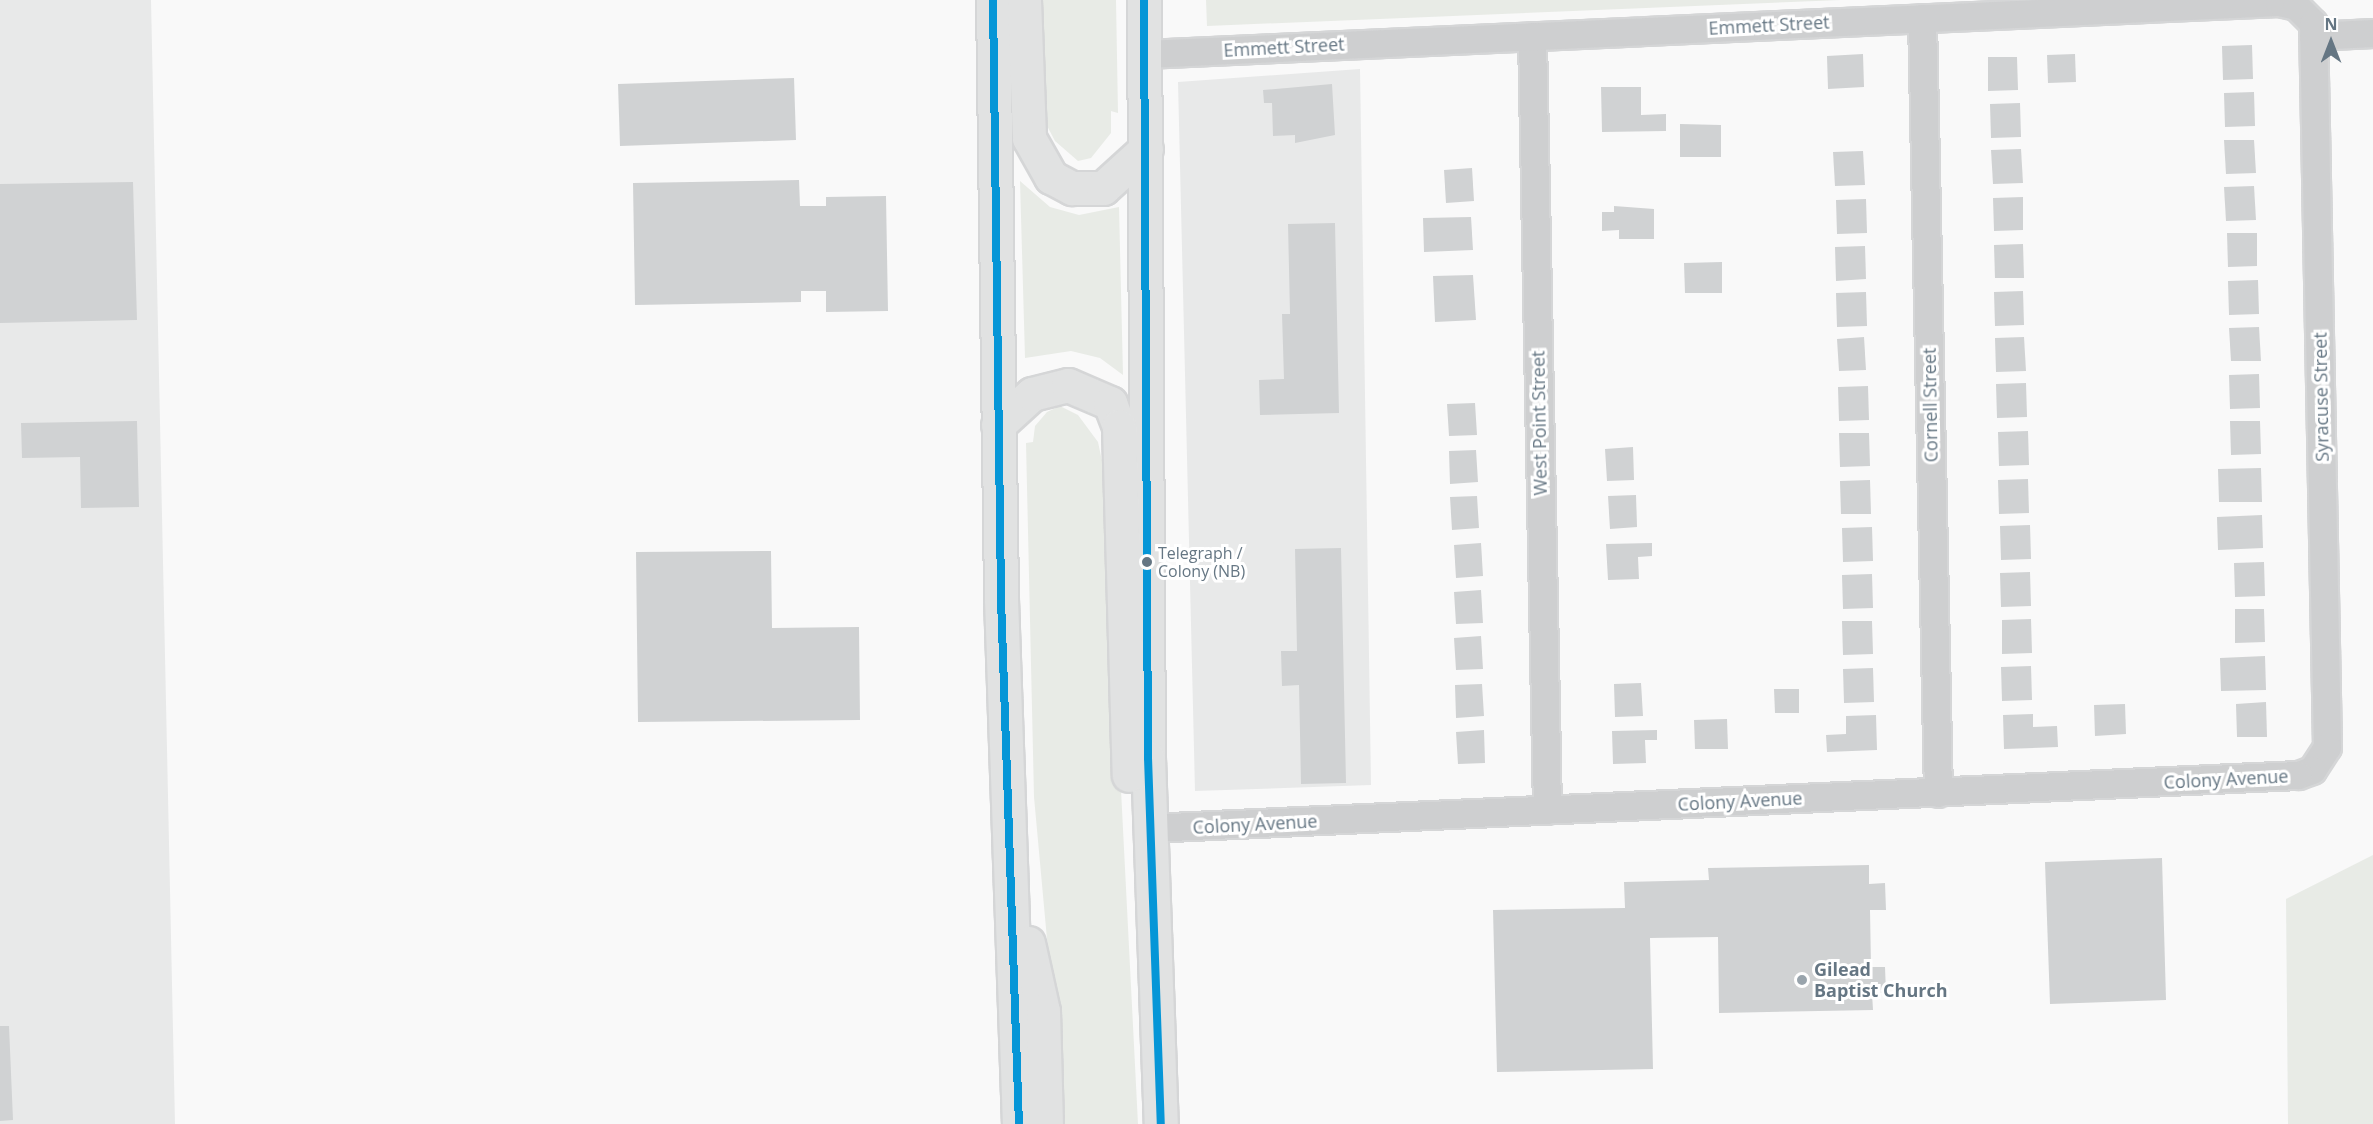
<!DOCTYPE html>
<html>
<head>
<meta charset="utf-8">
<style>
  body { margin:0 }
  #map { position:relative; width:2373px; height:1124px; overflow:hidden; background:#f9f9f9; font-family:"Open Sans",sans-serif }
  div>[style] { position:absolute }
  .built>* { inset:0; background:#e8e9e9 }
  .green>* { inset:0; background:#e8ebe6 }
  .building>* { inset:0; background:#d0d2d3 }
  .roads { filter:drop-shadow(2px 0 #d5d6d7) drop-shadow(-2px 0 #d5d6d7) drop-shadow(0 2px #d5d6d7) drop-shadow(0 -2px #d5d6d7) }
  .minor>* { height:27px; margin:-13.5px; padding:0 13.5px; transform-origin:13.5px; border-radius:13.5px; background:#cecfd0 }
  .primary>* { height:33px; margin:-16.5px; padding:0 16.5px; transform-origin:16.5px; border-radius:16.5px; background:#e1e2e2 }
  .bus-1>* { height:8px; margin:-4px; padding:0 4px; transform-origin:4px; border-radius:4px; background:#0696d7 }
  .dots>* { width:16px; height:16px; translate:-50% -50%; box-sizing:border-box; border:3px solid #fff; border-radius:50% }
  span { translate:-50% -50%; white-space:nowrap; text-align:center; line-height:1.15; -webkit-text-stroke:6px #fff; paint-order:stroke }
  .bus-label { font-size:16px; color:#657683 }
  .left { translate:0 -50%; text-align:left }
  .street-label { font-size:18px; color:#657683 }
  .poi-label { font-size:18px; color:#657683; font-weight:700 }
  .north { position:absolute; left:2301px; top:12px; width:60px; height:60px; -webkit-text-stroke:4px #fff; paint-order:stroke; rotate:0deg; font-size:16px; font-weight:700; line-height:24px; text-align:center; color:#657683 }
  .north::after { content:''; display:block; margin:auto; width:21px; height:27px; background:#657683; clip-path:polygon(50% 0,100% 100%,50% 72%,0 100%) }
</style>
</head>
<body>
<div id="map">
  <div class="built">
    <div style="clip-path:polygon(0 0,151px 0,175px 1124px,0 1124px)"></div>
    <div style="clip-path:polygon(1360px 69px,1371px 785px,1195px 791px,1178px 82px)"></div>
  </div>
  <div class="green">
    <div style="clip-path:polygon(1033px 0,1116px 0,1118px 113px,1111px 111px,1111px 133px,1091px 158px,1078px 161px,1055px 141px,1045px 122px)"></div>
    <div style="clip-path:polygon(1206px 0,1841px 0,1207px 26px)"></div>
    <div style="clip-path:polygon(1020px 181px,1050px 207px,1079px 215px,1119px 207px,1123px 375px,1100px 358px,1071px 351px,1025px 358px)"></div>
    <div style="clip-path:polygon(1060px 406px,1078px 415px,1098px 442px,1105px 475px,1138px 1124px,1055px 1124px,1052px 994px,1034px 797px,1026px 443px,1033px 442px,1035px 426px,1047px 412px)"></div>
    <div style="clip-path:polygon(2373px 855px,2373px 1124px,2288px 1124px,2286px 899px)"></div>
  </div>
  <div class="building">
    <div style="clip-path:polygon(2252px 45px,2253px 79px,2223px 80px,2222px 46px)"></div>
    <div style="clip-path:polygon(1863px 54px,1864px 87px,1828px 89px,1827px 56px)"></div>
    <div style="clip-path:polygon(2075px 54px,2076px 82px,2048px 83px,2047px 55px)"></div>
    <div style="clip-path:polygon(1988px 57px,2017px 57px,2018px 90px,1988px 91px)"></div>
    <div style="clip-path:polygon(794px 78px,796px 140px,620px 146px,618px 84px)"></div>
    <div style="clip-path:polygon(1332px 84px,1335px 135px,1295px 143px,1295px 135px,1273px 136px,1272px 103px,1264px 103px,1263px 90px)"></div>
    <div style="clip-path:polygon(1601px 87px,1641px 87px,1641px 115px,1666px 114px,1666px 131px,1602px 132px)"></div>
    <div style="clip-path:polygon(2254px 92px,2255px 126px,2225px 127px,2224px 93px)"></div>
    <div style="clip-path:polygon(2020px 103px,2021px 137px,1991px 138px,1990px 104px)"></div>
    <div style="clip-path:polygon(1680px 124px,1721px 125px,1721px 157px,1680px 157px)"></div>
    <div style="clip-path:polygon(2224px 140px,2254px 140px,2256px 173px,2226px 174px)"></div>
    <div style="clip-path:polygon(2021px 149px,2023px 183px,1993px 184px,1991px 150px)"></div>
    <div style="clip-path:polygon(1863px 151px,1865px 185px,1835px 186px,1833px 152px)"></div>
    <div style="clip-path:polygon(1472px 168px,1474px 201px,1446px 203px,1444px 170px)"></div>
    <div style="clip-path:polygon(799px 180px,800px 206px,826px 206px,826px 197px,886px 196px,888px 311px,826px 312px,826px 291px,801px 291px,801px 302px,635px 305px,633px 183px)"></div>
    <div style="clip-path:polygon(133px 182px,137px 320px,0 323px,0 184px)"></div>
    <div style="clip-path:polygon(2254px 186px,2256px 220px,2226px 221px,2224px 187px)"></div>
    <div style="clip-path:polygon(2023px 197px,2023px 230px,1994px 231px,1993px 198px)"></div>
    <div style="clip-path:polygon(1866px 199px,1867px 233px,1837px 234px,1836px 200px)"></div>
    <div style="clip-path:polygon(1614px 206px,1654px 209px,1654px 239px,1619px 239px,1619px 230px,1602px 231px,1602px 212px,1614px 212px)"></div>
    <div style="clip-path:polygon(1471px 217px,1473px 250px,1424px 252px,1423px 218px)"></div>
    <div style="clip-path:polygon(1335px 223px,1339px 413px,1260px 415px,1259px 380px,1284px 379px,1282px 314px,1290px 314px,1288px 224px)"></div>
    <div style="clip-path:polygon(2227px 233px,2257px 233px,2257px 266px,2228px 267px)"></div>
    <div style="clip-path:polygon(2023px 244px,2024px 278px,1995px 278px,1994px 245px)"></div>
    <div style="clip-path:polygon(1865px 246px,1866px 279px,1836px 281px,1835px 247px)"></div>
    <div style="clip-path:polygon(1722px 262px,1722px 293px,1685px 293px,1684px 263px)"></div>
    <div style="clip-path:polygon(1473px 275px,1476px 320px,1435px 322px,1433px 276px)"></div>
    <div style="clip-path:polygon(2258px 280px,2259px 314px,2229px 315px,2228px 281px)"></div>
    <div style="clip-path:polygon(2023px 291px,2024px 325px,1995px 326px,1994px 292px)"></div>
    <div style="clip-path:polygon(1866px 292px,1867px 326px,1837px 327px,1836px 293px)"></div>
    <div style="clip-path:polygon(2259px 327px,2261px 361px,2231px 361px,2229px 328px)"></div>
    <div style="clip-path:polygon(1864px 337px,1866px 370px,1839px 371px,1837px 339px)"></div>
    <div style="clip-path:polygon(2024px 337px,2026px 371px,1996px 372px,1995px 338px)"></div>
    <div style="clip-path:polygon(2259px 374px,2260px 408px,2230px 409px,2229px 375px)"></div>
    <div style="clip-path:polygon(2026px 383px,2027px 417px,1997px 418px,1996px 384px)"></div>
    <div style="clip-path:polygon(1868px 386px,1869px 420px,1839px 421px,1838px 387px)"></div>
    <div style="clip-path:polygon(1475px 403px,1477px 435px,1449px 436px,1447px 404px)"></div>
    <div style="clip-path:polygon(137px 421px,139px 507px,81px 508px,80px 457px,22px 458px,21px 423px)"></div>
    <div style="clip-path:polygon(2230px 421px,2260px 421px,2261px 454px,2231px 455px)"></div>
    <div style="clip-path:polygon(2028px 431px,2029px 465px,1999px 466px,1998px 432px)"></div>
    <div style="clip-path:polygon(1839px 433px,1869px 433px,1870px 466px,1840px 467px)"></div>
    <div style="clip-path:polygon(1633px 447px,1634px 480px,1607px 481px,1605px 449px)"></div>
    <div style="clip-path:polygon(1476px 450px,1478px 482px,1450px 484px,1449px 451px)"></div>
    <div style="clip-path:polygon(2261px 468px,2262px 502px,2219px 502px,2218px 469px)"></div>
    <div style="clip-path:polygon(2028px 479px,2029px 513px,1999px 514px,1998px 480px)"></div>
    <div style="clip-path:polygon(1870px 480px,1871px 514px,1841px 514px,1840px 481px)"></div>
    <div style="clip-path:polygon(1636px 495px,1637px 527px,1610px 529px,1608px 496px)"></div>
    <div style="clip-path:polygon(1477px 496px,1479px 528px,1452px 530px,1450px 497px)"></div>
    <div style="clip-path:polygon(2262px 515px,2263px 548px,2218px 550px,2217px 517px)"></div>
    <div style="clip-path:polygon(2030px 525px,2031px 559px,2001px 560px,2000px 526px)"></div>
    <div style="clip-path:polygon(1872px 527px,1873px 561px,1843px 562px,1842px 528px)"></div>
    <div style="clip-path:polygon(1481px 543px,1483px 576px,1456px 578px,1454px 545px)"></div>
    <div style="clip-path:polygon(1652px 543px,1652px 556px,1638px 557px,1639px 579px,1608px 580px,1606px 544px)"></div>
    <div style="clip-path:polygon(1341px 548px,1346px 783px,1301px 784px,1299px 685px,1282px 686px,1281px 651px,1297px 651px,1295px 549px)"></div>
    <div style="clip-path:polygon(771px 551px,772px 628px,859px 627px,860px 720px,638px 722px,636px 552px)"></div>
    <div style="clip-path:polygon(2264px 562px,2265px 596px,2235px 597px,2234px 563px)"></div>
    <div style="clip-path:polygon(2030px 572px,2031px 606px,2001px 607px,2000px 573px)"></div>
    <div style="clip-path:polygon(1872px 574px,1873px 608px,1843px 609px,1842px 575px)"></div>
    <div style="clip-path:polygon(1481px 590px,1483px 623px,1456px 624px,1454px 592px)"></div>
    <div style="clip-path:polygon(2235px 609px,2264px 609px,2265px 642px,2235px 643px)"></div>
    <div style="clip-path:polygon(2031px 619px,2032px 653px,2002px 654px,2002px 620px)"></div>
    <div style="clip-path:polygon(1842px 621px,1872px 621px,1873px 654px,1843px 655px)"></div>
    <div style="clip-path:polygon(1481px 636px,1483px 669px,1456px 670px,1454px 638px)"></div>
    <div style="clip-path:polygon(2265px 656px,2266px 690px,2221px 691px,2220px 658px)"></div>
    <div style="clip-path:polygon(2031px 666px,2032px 700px,2002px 701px,2001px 667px)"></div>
    <div style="clip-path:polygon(1873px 668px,1874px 702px,1844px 703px,1843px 669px)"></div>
    <div style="clip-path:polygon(1641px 683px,1643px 716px,1615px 717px,1614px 684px)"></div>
    <div style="clip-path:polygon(1482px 684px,1484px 716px,1456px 718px,1455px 685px)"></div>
    <div style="clip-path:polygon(1774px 689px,1799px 689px,1799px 713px,1775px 713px)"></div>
    <div style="clip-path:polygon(2266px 702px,2267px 737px,2237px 737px,2236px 704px)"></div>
    <div style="clip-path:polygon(2125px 704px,2126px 734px,2095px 736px,2094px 705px)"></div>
    <div style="clip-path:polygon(2033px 714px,2033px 727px,2057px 726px,2058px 747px,2004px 749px,2003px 715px)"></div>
    <div style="clip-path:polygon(1876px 715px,1877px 750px,1827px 752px,1826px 735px,1846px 734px,1846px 716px)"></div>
    <div style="clip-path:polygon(1727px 719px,1728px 749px,1695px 749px,1694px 720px)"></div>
    <div style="clip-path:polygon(1484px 730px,1485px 763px,1458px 764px,1456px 732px)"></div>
    <div style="clip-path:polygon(1657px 730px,1657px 740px,1645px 740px,1646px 763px,1613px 764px,1612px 731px)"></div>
    <div style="clip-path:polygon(2162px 858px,2166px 1000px,2050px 1004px,2045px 862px)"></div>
    <div style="clip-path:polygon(1869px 865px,1869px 884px,1885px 883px,1886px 910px,1870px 910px,1871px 967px,1885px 967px,1886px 993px,1872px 993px,1873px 1010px,1719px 1013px,1718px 937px,1650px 938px,1653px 1069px,1497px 1072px,1493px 910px,1625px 908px,1624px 882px,1709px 880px,1708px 868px)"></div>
    <div style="clip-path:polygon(0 1026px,9px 1026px,13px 1120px,0 1121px)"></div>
  </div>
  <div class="roads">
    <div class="minor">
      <div style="left:1922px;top:18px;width:775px;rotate:88.82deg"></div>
      <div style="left:1532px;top:36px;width:774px;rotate:88.89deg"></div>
      <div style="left:2313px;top:36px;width:60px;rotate:-2.9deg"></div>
      <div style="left:1145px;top:54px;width:1135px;rotate:-2.63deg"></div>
      <div style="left:2279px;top:2px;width:17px;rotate:13deg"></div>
      <div style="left:2296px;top:6px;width:24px;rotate:45deg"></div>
      <div style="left:2313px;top:23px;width:724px;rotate:88.89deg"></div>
      <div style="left:2327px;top:747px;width:27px;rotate:123deg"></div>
      <div style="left:2312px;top:770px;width:15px;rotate:160deg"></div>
      <div style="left:2298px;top:775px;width:1149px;rotate:177.36deg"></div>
    </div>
    <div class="primary">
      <div style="left:993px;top:0;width:599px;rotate:89.23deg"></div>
      <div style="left:1001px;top:599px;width:525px;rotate:88.04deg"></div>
      <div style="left:1024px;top:0;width:138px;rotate:87.9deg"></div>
      <div style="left:1029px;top:138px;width:45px;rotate:60.6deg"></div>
      <div style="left:1051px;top:177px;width:24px;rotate:28deg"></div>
      <div style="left:1072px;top:188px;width:31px"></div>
      <div style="left:1103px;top:188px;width:58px;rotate:-42.2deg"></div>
      <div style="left:1144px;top:0;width:758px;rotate:89.7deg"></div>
      <div style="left:1148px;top:758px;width:366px;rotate:88deg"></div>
      <div style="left:998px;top:425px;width:46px;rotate:-42.4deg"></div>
      <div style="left:1032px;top:394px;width:37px;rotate:-14deg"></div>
      <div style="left:1068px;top:385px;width:46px;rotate:23.2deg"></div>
      <div style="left:1110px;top:403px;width:25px;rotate:69deg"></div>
      <div style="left:1119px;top:426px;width:349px;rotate:88.4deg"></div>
      <div style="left:1028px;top:943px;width:70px;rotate:77.6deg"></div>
      <div style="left:1043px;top:1011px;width:113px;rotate:88.5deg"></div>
    </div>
  </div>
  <div class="bus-1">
    <div style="left:993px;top:0;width:599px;rotate:89.23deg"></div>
    <div style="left:1001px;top:599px;width:525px;rotate:88.04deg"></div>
    <div style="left:1144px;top:0;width:758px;rotate:89.7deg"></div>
    <div style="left:1148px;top:758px;width:366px;rotate:88deg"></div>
  </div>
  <div class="dots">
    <div style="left:1147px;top:562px;background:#657683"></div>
    <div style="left:1802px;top:980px;background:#99a4ac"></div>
  </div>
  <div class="bus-label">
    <span class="left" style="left:1158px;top:562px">Telegraph /<br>Colony (NB)</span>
  </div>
  <div class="street-label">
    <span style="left:1769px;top:25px;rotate:-3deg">Emmett Street</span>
    <span style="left:1284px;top:47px;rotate:-3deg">Emmett Street</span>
    <span style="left:2321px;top:397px;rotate:-91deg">Syracuse Street</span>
    <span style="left:1930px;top:405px;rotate:-91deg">Cornell Street</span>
    <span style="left:1539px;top:423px;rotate:-91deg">West Point Street</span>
    <span style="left:2226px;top:779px;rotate:-3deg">Colony Avenue</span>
    <span style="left:1740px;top:801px;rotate:-3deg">Colony Avenue</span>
    <span style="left:1255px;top:824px;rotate:-3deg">Colony Avenue</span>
  </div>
  <div class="poi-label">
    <span class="left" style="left:1814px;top:980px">Gilead<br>Baptist Church</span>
  </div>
  <div class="north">N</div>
</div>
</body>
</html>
